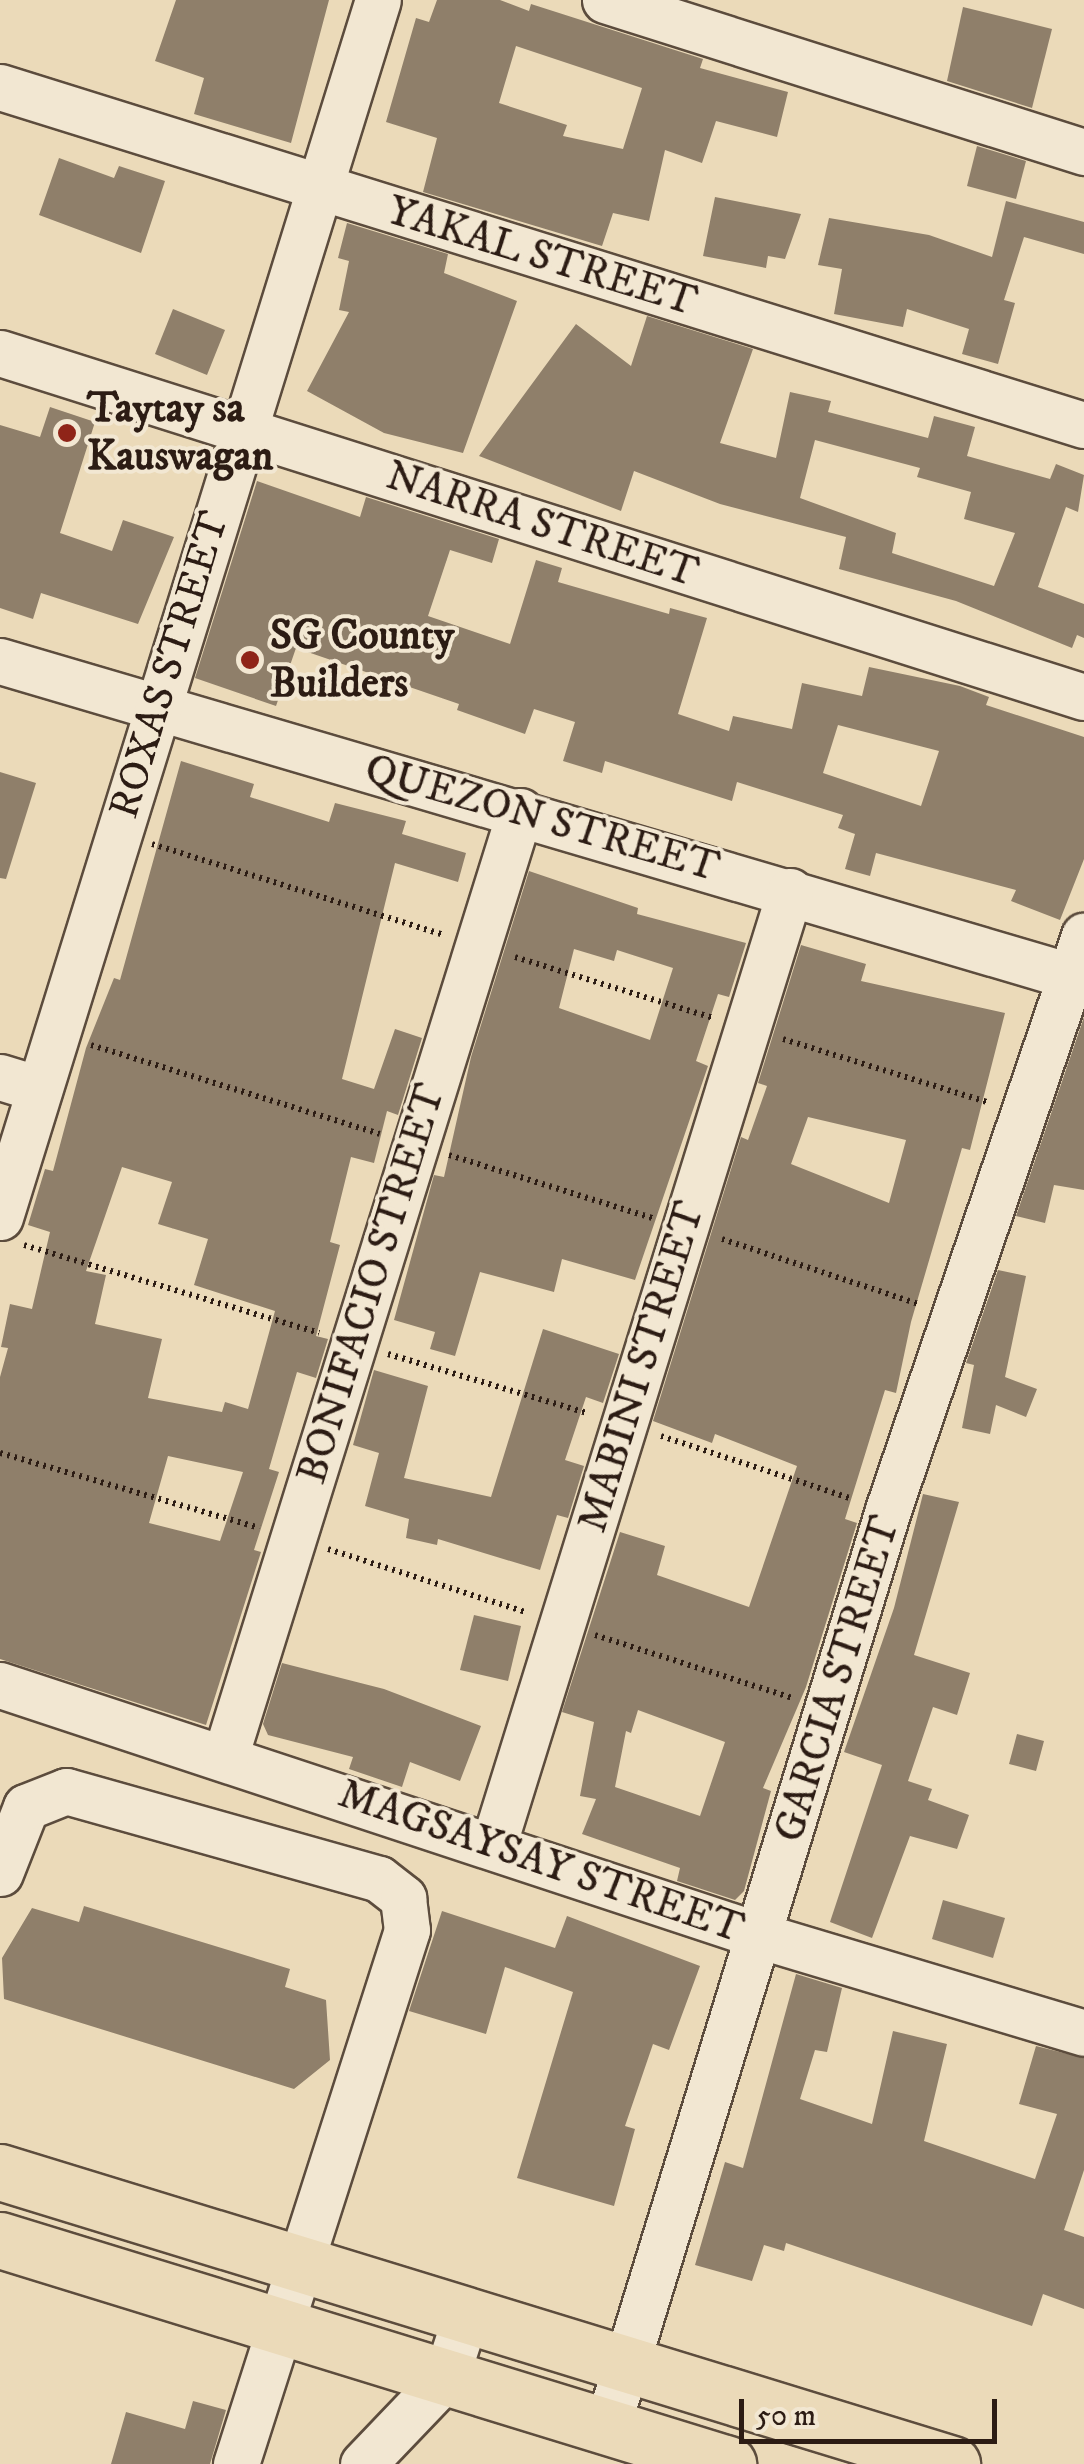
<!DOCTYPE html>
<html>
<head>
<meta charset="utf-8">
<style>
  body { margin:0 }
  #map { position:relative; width:1084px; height:2464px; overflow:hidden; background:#ebdab9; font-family:"IM FELL DW Pica",serif }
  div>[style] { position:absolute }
  .building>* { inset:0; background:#8f7f6a }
  .path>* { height:6px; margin-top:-3px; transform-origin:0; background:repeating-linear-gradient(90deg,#2c1c14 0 2.5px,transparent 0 7.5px) }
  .roads { filter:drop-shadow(2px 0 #5c4c3d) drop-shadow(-2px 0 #5c4c3d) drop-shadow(0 2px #5c4c3d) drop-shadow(0 -2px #5c4c3d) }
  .minor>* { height:45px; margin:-22.5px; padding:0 22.5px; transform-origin:22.5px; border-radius:22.5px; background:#f2e7d2 }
  .highway>* { height:55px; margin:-27.5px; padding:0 27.5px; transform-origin:27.5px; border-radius:27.5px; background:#ebdab9 }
  .dots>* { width:28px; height:28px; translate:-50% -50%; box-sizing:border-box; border:5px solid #f2e7d2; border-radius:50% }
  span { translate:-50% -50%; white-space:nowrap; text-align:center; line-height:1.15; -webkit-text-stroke:8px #f2e7d2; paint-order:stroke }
  .street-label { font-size:42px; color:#2c1c14 }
  .poi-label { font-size:42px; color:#2c1c14; font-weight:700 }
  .left { translate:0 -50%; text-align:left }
  .scale { position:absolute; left:739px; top:2399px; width:258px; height:45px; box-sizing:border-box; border:5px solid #2c1c14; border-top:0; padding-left:12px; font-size:30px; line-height:35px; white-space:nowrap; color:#2c1c14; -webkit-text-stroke:8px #f2e7d2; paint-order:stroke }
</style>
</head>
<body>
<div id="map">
  <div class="building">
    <div style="clip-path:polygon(176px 0,329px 0,291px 143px,194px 114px,204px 78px,155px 61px)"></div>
    <div style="clip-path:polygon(evenodd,437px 0,500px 0,529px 11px,531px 4px,703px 59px,700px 68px,788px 92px,777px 137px,716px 121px,702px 163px,665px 150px,649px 221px,613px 213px,602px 246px,423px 192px,437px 138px,386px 122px,416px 18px,429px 22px,437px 0,516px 46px,642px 88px,623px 149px,563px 136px,567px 125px,499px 103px,516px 46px)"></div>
    <div style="clip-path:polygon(963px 7px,1052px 29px,1032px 108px,947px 81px)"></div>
    <div style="clip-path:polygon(977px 146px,1026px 161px,1016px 199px,967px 186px)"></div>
    <div style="clip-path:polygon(59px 158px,114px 178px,119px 166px,165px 181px,141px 253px,39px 215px)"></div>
    <div style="clip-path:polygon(715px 197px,801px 214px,785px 259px,768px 256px,766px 268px,703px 256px)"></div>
    <div style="clip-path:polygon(1006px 201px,1084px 222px,1084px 254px,1024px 237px,1004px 300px,1015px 303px,998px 364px,962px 354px,969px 329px,907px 309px,903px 327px,834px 314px,842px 269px,818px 265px,829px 218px,929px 235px,992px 257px)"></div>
    <div style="clip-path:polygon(347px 223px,448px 254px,444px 273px,517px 301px,463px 453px,384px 433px,307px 391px,349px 312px,339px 310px,349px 261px,338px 258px)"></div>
    <div style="clip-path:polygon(173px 309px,225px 330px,207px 375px,155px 354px)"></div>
    <div style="clip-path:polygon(evenodd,647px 316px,753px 349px,720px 443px,776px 458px,790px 392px,831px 401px,828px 412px,928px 438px,934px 416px,975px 427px,967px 456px,1050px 479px,1056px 464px,1084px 475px,1078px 512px,1066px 507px,1038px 587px,1084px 604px,1084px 638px,1077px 635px,1072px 648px,956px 601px,839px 569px,846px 537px,720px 504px,634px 471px,621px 511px,479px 456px,576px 324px,631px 366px,647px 316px,815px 440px,920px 468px,917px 477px,971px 492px,964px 519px,1015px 533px,994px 586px,892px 553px,896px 533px,800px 498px,815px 440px)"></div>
    <div style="clip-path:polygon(50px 407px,95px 422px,60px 533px,112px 551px,123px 520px,174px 537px,138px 624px,41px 593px,33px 619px,0 608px,0 425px,40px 437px)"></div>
    <div style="clip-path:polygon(evenodd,257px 481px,360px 517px,366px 497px,499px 539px,492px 563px,450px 550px,428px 616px,510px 644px,536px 560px,562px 568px,558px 582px,669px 614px,670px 608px,707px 618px,678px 714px,729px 731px,733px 716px,792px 729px,802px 683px,862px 696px,869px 667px,960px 686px,989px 697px,986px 705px,1084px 737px,1084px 859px,1060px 920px,1011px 901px,1016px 890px,876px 853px,870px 876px,845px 869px,855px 834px,838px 828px,843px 815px,737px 782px,732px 801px,605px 761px,602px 773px,563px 761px,575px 722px,534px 709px,525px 734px,457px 710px,459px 704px,296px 648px,276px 706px,195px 678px,257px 481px,838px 725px,939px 751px,921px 806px,823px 773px,838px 725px)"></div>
    <div style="clip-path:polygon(evenodd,181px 761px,254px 784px,250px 797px,329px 822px,335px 803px,406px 821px,402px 834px,466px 853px,458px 882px,395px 863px,342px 1079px,374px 1089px,395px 1029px,422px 1038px,398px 1115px,387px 1111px,374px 1163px,351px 1157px,330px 1242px,340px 1245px,316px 1336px,328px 1339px,316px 1378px,297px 1372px,269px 1469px,279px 1472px,254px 1550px,261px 1552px,206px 1725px,0 1659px,0 1377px,8px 1348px,1px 1347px,10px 1304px,32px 1309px,50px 1232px,28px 1225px,45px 1169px,53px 1171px,86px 1048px,114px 978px,120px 980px,181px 761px,122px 1167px,172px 1182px,158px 1224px,208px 1239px,194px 1285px,275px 1311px,248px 1409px,225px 1402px,222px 1412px,148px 1398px,162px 1339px,95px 1324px,106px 1275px,86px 1271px,122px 1167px,181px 761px,168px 1456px,243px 1472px,220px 1541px,149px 1523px,168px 1456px)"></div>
    <div style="clip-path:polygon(0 772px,36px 783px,6px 879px,0 878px)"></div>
    <div style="clip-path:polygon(evenodd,529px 871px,638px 908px,637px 914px,746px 943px,729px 997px,718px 994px,696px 1061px,708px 1066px,635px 1280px,562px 1259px,554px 1292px,480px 1272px,455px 1356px,430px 1349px,435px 1332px,394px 1320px,434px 1175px,444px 1177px,471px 1057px,529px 871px,574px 949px,614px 961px,617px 950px,673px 968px,650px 1040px,559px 1008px,574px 949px)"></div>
    <div style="clip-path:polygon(evenodd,801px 945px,866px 964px,861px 981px,1005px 1013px,970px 1150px,962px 1148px,911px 1322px,896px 1393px,885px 1390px,845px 1519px,857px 1523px,806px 1687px,763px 1788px,771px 1791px,744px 1891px,735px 1900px,677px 1881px,680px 1868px,582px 1834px,596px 1799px,580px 1796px,594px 1722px,562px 1712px,620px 1532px,665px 1546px,657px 1575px,749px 1607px,797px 1466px,715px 1434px,712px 1443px,653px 1421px,741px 1137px,748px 1140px,767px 1086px,758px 1083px,801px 945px,808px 1117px,906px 1140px,889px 1203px,791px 1164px,808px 1117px,801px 945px,638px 1710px,725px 1742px,700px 1816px,615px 1787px,626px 1731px,631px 1733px,638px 1710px)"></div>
    <div style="clip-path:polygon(1084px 1017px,1084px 1190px,1054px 1185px,1045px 1223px,1016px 1216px)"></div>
    <div style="clip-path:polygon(998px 1270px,1026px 1276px,1005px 1377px,1037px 1389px,1026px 1417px,996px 1405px,990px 1434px,962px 1428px,974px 1365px,966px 1363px)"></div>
    <div style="clip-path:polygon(543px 1329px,619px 1354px,603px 1403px,586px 1397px,565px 1460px,584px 1466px,568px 1518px,557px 1515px,540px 1570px,438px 1539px,437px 1545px,406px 1538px,409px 1519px,365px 1506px,379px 1453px,353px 1445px,374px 1370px,428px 1386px,404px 1478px,491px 1497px)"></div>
    <div style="clip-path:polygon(923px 1494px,959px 1502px,914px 1655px,970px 1673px,957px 1715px,933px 1707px,908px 1781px,932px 1789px,928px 1800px,969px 1815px,957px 1849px,910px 1836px,872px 1938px,830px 1922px,882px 1765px,844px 1752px,894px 1608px)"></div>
    <div style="clip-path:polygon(474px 1615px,521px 1626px,508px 1681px,460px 1670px)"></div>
    <div style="clip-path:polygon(282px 1663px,384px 1689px,481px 1726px,460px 1781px,410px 1762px,402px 1787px,349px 1769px,353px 1757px,268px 1735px,263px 1724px)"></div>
    <div style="clip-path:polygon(1017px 1734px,1044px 1741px,1036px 1771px,1009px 1764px)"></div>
    <div style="clip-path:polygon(943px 1900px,1005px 1918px,993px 1958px,932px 1939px)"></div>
    <div style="clip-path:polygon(84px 1906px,290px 1969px,285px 1987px,326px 2000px,330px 2060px,294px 2089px,4px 1999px,2px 1958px,32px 1908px,79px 1922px)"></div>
    <div style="clip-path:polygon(442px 1911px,555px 1948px,567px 1916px,700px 1966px,669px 2050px,653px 2044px,625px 2126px,635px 2129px,614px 2206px,517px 2178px,573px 1992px,505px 1967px,486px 2034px,409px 2011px)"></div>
    <div style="clip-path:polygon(796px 1974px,842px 1988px,827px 2052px,815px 2050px,800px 2099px,872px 2124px,893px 2031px,947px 2044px,924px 2141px,1035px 2179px,1057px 2114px,1019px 2104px,1036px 2046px,1084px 2058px,1084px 2170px,1064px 2230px,1084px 2237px,1084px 2309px,1043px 2294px,1032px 2326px,786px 2243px,784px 2251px,764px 2245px,752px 2281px,695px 2265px,725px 2162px,743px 2168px)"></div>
    <div style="clip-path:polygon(193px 2401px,226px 2410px,210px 2464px,111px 2464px,126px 2412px,185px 2429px)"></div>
  </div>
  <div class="path">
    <div style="left:152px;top:844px;width:303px;rotate:17.3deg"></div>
    <div style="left:515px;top:957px;width:207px;rotate:17.1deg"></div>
    <div style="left:783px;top:1039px;width:213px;rotate:17.2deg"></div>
    <div style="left:91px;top:1045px;width:302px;rotate:17.1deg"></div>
    <div style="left:449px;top:1155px;width:214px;rotate:17.2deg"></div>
    <div style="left:722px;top:1239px;width:207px;rotate:18.3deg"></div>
    <div style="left:24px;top:1245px;width:308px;rotate:16.6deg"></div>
    <div style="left:388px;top:1354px;width:208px;rotate:16.5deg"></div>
    <div style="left:661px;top:1436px;width:202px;rotate:18.2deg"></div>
    <div style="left:0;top:1453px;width:270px;rotate:16.1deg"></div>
    <div style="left:328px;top:1549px;width:208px;rotate:17.7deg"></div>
    <div style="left:595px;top:1635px;width:207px;rotate:17.7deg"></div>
  </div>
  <div class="roads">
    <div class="minor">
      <div style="left:605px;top:0;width:503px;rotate:17.61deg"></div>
      <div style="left:0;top:87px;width:1135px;rotate:17.32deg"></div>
      <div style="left:0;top:353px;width:1137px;rotate:17.61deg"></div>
      <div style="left:0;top:661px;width:1130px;rotate:16.4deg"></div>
      <div style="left:0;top:1077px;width:41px;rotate:17.1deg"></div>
      <div style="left:0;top:1217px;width:1274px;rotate:-72.75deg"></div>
      <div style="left:0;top:1685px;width:801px;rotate:18.25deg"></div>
      <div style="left:761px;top:1936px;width:337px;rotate:16.7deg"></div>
      <div style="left:225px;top:1757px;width:991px;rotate:-72.68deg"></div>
      <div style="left:494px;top:1843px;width:997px;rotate:-72.73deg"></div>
      <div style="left:0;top:1873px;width:71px;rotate:-68.5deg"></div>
      <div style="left:26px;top:1807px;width:43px;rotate:-21.8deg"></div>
      <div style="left:66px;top:1791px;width:325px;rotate:15.7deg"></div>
      <div style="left:379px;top:1879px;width:31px;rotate:38deg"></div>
      <div style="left:403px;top:1898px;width:32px;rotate:83deg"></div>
      <div style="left:407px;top:1930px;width:561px;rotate:107.76deg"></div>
      <div style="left:607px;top:2427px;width:959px;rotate:-72.96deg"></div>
      <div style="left:888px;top:1510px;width:607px;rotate:-71.15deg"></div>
      <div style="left:363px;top:2464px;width:120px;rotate:-46.3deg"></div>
      <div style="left:446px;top:2377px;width:65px;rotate:-72.1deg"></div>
    </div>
    <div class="highway">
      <div style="left:0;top:2172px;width:996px;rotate:17.05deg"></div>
      <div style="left:0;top:2240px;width:762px;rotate:17.1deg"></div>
    </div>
  </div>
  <div class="dots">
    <div style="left:67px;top:433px;background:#8f2418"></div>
    <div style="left:250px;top:660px;background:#8f2418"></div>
  </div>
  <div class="street-label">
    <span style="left:542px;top:257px;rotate:17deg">YAKAL STREET</span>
    <span style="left:542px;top:525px;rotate:18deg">NARRA STREET</span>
    <span style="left:170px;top:665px;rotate:-73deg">ROXAS STREET</span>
    <span style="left:542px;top:819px;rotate:16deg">QUEZON STREET</span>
    <span style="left:372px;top:1284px;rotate:-73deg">BONIFACIO STREET</span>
    <span style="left:642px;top:1367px;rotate:-73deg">MABINI STREET</span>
    <span style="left:838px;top:1679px;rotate:-73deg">GARCIA STREET</span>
    <span style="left:541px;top:1862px;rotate:19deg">MAGSAYSAY STREET</span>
  </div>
  <div class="poi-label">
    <span class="left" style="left:87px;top:433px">Taytay sa<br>Kauswagan</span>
    <span class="left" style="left:270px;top:660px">SG County<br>Builders</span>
  </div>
  <div class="scale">50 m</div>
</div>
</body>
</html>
